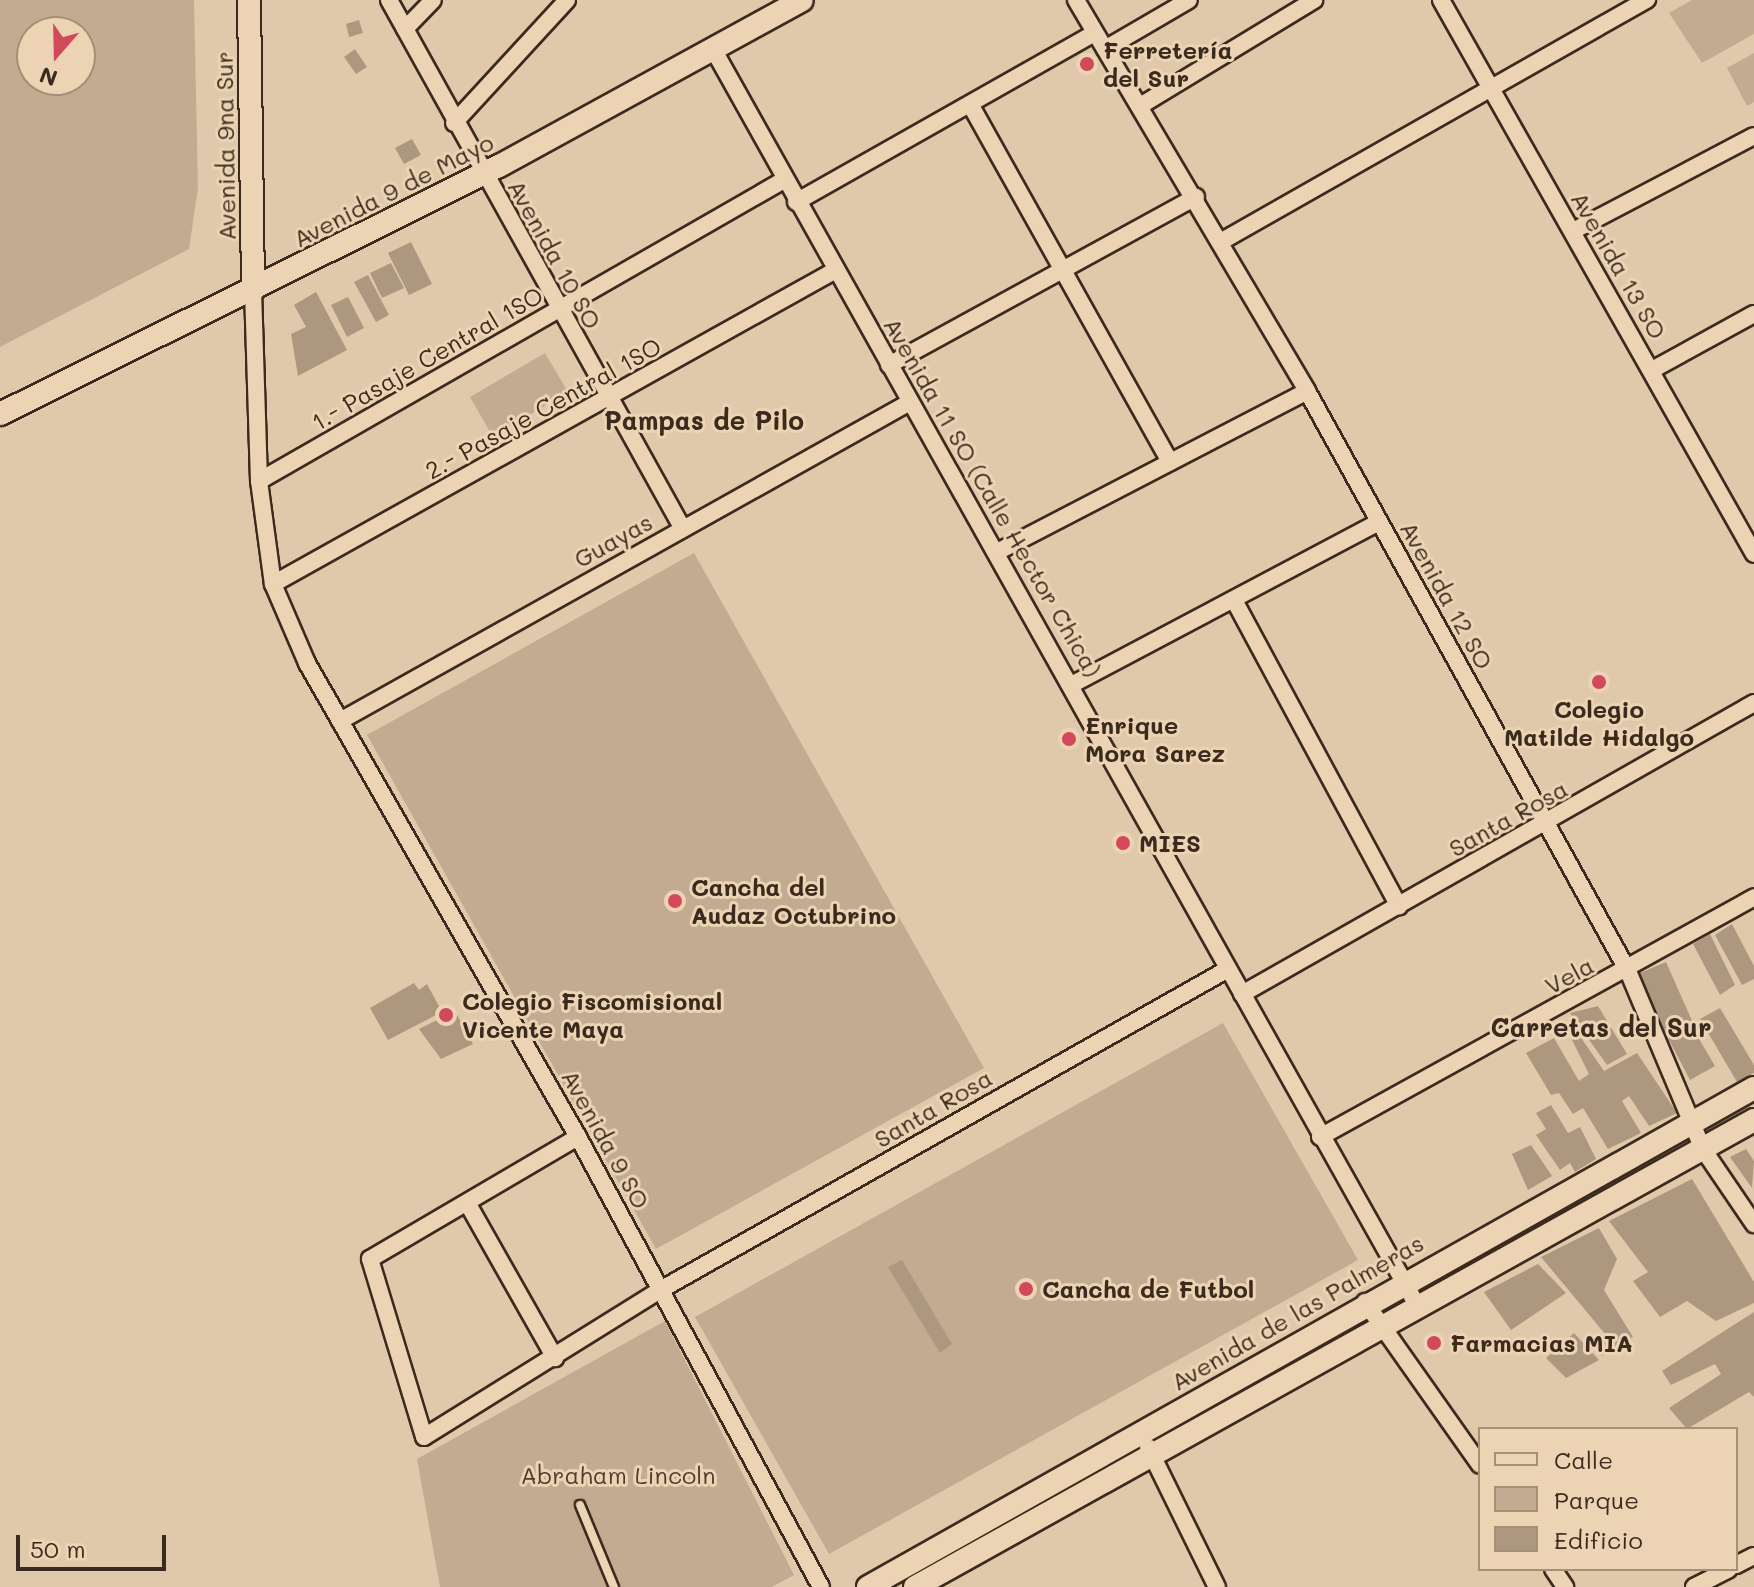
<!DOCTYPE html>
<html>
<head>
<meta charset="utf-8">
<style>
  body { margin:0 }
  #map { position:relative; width:1754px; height:1587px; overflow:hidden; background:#e0c9aa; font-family:Mali,sans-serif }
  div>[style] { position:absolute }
  .green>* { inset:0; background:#c2ab90 }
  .building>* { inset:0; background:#ad977f }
  .roads { filter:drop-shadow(2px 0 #3b2a1e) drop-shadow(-2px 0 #3b2a1e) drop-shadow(0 2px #3b2a1e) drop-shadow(0 -2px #3b2a1e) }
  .lane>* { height:8px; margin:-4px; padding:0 4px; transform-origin:4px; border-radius:4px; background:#ebd3b3 }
  .street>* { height:16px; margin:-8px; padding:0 8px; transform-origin:8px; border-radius:8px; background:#ebd3b3 }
  .secondary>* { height:22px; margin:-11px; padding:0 11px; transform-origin:11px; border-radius:11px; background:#ebd3b3 }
  .dots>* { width:22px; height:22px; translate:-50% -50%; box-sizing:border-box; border:4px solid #ebd3b3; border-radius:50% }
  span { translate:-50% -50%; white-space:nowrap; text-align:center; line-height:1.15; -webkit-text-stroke:6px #ebd3b3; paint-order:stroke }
  .poi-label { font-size:24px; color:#3b2a1e; font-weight:700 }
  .left { translate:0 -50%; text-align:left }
  .street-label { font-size:24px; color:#3b2a1e }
  .park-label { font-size:24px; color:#4f3d2f }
  .neighbourhood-label { font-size:26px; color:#3b2a1e; font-weight:700 }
  .legend { position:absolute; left:1478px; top:1427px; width:260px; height:144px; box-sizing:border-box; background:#ebd3b3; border:2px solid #a58f77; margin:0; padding:10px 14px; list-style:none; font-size:24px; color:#3b2a1e }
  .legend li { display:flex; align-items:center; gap:16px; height:40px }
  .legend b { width:40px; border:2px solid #a58f77 }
  .north { position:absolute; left:16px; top:16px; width:80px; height:80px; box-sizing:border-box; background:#ebd3b3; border:2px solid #a58f77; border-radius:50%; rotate:200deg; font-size:22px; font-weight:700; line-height:32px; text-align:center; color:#3b2a1e }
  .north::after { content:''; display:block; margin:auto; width:28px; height:36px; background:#d1495b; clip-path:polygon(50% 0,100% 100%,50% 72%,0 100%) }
  .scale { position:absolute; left:16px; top:1535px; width:150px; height:36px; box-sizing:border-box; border:4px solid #3b2a1e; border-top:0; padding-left:10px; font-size:24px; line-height:28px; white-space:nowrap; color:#3b2a1e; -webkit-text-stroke:6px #ebd3b3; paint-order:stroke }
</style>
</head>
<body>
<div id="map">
  <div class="green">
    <div style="clip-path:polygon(evenodd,0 0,194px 0,198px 188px,189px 249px,0 347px,0 0,32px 32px,80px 32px,80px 80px,32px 80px,32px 32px)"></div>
    <div style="clip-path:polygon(1692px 0,1754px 0,1754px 34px,1702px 63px,1669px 13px)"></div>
    <div style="clip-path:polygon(1754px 53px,1754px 102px,1747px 106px,1727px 68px)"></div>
    <div style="clip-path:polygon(545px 353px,568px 392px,493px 437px,470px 397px)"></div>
    <div style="clip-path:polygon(694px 553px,984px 1068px,656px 1249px,367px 735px)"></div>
    <div style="clip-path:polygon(1223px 1023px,1358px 1260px,829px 1554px,695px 1317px)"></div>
    <div style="clip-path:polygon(665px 1321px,794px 1575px,772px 1587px,440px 1587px,417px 1459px)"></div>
  </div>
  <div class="building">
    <div style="clip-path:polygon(359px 20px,363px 33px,349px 37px,346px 24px)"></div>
    <div style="clip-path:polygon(355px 49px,367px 67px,356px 74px,344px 57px)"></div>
    <div style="clip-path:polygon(412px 139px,421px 155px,404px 164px,395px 148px)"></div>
    <div style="clip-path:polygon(411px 242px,432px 284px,409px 295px,388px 253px)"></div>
    <div style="clip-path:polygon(391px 263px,404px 288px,382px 298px,370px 273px)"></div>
    <div style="clip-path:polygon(368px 275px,389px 315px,376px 322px,354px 282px)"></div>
    <div style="clip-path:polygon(316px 292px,347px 350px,298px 376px,291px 334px,306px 327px,294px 305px)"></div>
    <div style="clip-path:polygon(348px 297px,364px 328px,347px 337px,331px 305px)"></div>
    <div style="clip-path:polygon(1732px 924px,1754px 966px,1754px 979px,1742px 985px,1715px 935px)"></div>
    <div style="clip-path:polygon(1710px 934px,1735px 985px,1720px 995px,1693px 944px)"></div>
    <div style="clip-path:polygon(1666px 962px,1693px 1023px,1660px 1036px,1635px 975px)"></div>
    <div style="clip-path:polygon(414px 983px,419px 990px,427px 984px,442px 1012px,388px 1040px,370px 1008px)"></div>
    <div style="clip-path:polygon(1598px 1006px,1627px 1054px,1607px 1065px,1570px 1013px)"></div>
    <div style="clip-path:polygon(1720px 1008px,1754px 1065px,1754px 1073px,1737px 1082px,1700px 1019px)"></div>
    <div style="clip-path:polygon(455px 1011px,473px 1044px,441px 1059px,419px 1029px)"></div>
    <div style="clip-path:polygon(1692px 1027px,1715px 1066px,1690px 1080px,1668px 1038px)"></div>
    <div style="clip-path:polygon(1577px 1032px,1604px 1071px,1637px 1053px,1677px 1113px,1649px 1126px,1629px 1096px,1622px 1101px,1641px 1133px,1608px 1149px,1583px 1108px,1573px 1114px,1559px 1093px,1551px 1095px,1526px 1053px,1554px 1038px,1579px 1081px,1589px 1074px,1570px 1036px)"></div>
    <div style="clip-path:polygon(1551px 1105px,1568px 1133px,1580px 1127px,1596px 1159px,1575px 1172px,1570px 1163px,1560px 1170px,1536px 1135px,1546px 1129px,1536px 1113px)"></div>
    <div style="clip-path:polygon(1531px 1145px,1552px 1176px,1528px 1190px,1512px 1154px)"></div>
    <div style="clip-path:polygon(1746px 1149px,1754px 1161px,1752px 1188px,1730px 1157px)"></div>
    <div style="clip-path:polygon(1692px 1179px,1754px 1282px,1754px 1303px,1716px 1321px,1687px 1301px,1660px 1317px,1633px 1281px,1648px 1272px,1609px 1221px)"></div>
    <div style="clip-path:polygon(1599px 1228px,1617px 1259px,1604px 1290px,1633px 1337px,1601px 1356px,1595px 1341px,1606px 1335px,1541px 1257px)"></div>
    <div style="clip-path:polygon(902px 1260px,952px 1344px,940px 1353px,888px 1267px)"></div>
    <div style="clip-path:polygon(1538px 1264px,1566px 1293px,1511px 1330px,1484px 1292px)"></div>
    <div style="clip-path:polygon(1754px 1312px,1754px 1397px,1749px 1392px,1687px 1429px,1669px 1408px,1721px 1374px,1715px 1364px,1671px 1385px,1662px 1371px)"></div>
    <div style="clip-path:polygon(1574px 1333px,1599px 1360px,1566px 1378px,1546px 1358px)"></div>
  </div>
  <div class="roads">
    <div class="lane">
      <div style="left:580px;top:1505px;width:89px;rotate:67.5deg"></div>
    </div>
    <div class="street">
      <div style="left:389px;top:0;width:605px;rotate:60.94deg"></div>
      <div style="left:1076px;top:0;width:454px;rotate:59.4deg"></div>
      <div style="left:1307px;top:391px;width:663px;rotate:61.04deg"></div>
      <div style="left:1628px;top:971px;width:193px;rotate:67.2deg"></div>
      <div style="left:1703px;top:1149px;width:91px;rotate:55.8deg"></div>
      <div style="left:1441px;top:0;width:636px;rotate:60.53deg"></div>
      <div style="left:405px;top:29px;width:40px;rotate:-46deg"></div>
      <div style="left:712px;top:47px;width:1444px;rotate:60.74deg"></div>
      <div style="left:1105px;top:49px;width:97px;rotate:-30.3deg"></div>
      <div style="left:970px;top:104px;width:410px;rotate:60.8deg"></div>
      <div style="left:1140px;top:106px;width:204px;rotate:-31.3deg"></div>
      <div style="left:454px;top:123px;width:167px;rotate:-47.4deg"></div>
      <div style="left:796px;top:202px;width:343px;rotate:-29.5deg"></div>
      <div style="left:1573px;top:231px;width:204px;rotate:-27.7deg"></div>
      <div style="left:1222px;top:241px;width:489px;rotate:-29.6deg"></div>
      <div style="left:253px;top:290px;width:191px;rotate:88.2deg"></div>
      <div style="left:259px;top:481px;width:104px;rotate:82.3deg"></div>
      <div style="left:273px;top:584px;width:86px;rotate:66.7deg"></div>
      <div style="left:307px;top:663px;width:546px;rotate:60.24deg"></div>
      <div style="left:578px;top:1137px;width:511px;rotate:61.63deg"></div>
      <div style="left:889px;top:365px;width:350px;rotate:-28.7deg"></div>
      <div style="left:1652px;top:370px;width:116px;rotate:-28.8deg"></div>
      <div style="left:259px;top:481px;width:605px;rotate:-29.83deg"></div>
      <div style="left:997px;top:552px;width:349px;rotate:-27.4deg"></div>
      <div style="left:273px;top:584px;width:642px;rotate:-29.16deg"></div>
      <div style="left:1234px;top:600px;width:348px;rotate:61.7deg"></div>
      <div style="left:1073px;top:684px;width:346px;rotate:-27.9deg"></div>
      <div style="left:340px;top:721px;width:653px;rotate:-29.23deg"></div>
      <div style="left:1242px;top:994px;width:589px;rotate:-29.61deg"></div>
      <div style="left:578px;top:1137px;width:241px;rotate:149.6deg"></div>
      <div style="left:370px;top:1259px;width:186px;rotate:73.1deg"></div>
      <div style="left:424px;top:1437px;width:280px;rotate:-31.9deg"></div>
      <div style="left:662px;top:1289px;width:650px;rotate:-29.48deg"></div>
      <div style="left:1320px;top:1137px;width:496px;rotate:-28.9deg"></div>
      <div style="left:469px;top:1206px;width:175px;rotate:60.5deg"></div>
      <div style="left:1365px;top:1302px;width:199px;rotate:54.8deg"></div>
      <div style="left:1148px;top:1447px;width:156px;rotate:63.8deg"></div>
      <div style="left:1736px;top:1565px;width:20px;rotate:-27deg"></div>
      <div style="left:1553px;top:1569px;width:22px;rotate:56deg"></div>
      <div style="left:1694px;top:1587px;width:39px;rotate:-27deg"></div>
    </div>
    <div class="secondary">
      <div style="left:249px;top:0;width:290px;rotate:89.2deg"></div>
      <div style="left:0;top:414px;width:557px;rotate:-26.43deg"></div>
      <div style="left:499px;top:166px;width:345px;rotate:-28.7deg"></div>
      <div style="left:868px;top:1587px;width:1017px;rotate:-29.39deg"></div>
      <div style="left:915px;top:1587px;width:960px;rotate:-29.1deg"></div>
    </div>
  </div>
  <div class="dots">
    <div style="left:1087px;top:64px;background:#d1495b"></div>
    <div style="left:1599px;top:682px;background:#d1495b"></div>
    <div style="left:1069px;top:739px;background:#d1495b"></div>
    <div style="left:1123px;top:843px;background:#d1495b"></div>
    <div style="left:675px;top:901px;background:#d1495b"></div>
    <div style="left:446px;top:1015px;background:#d1495b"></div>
    <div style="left:1026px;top:1289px;background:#d1495b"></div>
    <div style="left:1434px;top:1343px;background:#d1495b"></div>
  </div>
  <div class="poi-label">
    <span class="left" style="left:1103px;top:64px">Ferretería<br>del Sur</span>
    <span style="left:1599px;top:723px">Colegio<br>Matilde Hidalgo</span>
    <span class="left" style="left:1085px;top:739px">Enrique<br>Mora Sarez</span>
    <span class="left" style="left:1139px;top:843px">MIES</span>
    <span class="left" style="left:691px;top:901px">Cancha del<br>Audaz Octubrino</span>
    <span class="left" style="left:462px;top:1015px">Colegio Fiscomisional<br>Vicente Maya</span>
    <span class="left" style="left:1042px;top:1289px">Cancha de Futbol</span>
    <span class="left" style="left:1450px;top:1343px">Farmacias MIA</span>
  </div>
  <div class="street-label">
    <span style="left:225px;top:146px;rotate:-91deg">Avenida 9na Sur</span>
    <span style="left:393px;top:190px;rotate:-27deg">Avenida 9 de Mayo</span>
    <span style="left:555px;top:254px;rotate:61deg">Avenida 10 SO</span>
    <span style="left:1619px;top:265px;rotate:60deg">Avenida 13 SO</span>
    <span style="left:427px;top:358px;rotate:-30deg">1.- Pasaje Central 1SO</span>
    <span style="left:543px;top:408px;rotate:-29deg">2.- Pasaje Central 1SO</span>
    <span style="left:993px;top:497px;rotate:60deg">Avenida 11 SO (Calle Hector Chica)</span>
    <span style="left:613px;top:540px;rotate:-29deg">Guayas</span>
    <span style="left:1447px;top:595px;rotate:61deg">Avenida 12 SO</span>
    <span style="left:1508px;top:818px;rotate:-29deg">Santa Rosa</span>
    <span style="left:1569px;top:975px;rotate:-28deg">Vela</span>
    <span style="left:933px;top:1108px;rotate:-30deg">Santa Rosa</span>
    <span style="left:606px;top:1139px;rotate:61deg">Avenida 9 SO</span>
    <span style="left:1297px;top:1312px;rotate:-30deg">Avenida de las Palmeras</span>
  </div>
  <div class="park-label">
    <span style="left:618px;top:1475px">Abraham Lincoln</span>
  </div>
  <div class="neighbourhood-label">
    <span style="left:704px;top:421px">Pampas de Pilo</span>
    <span style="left:1601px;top:1028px">Carretas del Sur</span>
  </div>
  <ul class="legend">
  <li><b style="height:10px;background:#ebd3b3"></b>Calle</li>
  <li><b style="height:22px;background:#c2ab90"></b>Parque</li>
  <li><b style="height:22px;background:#ad977f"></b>Edificio</li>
  </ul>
  <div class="north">N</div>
  <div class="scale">50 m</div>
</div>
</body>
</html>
